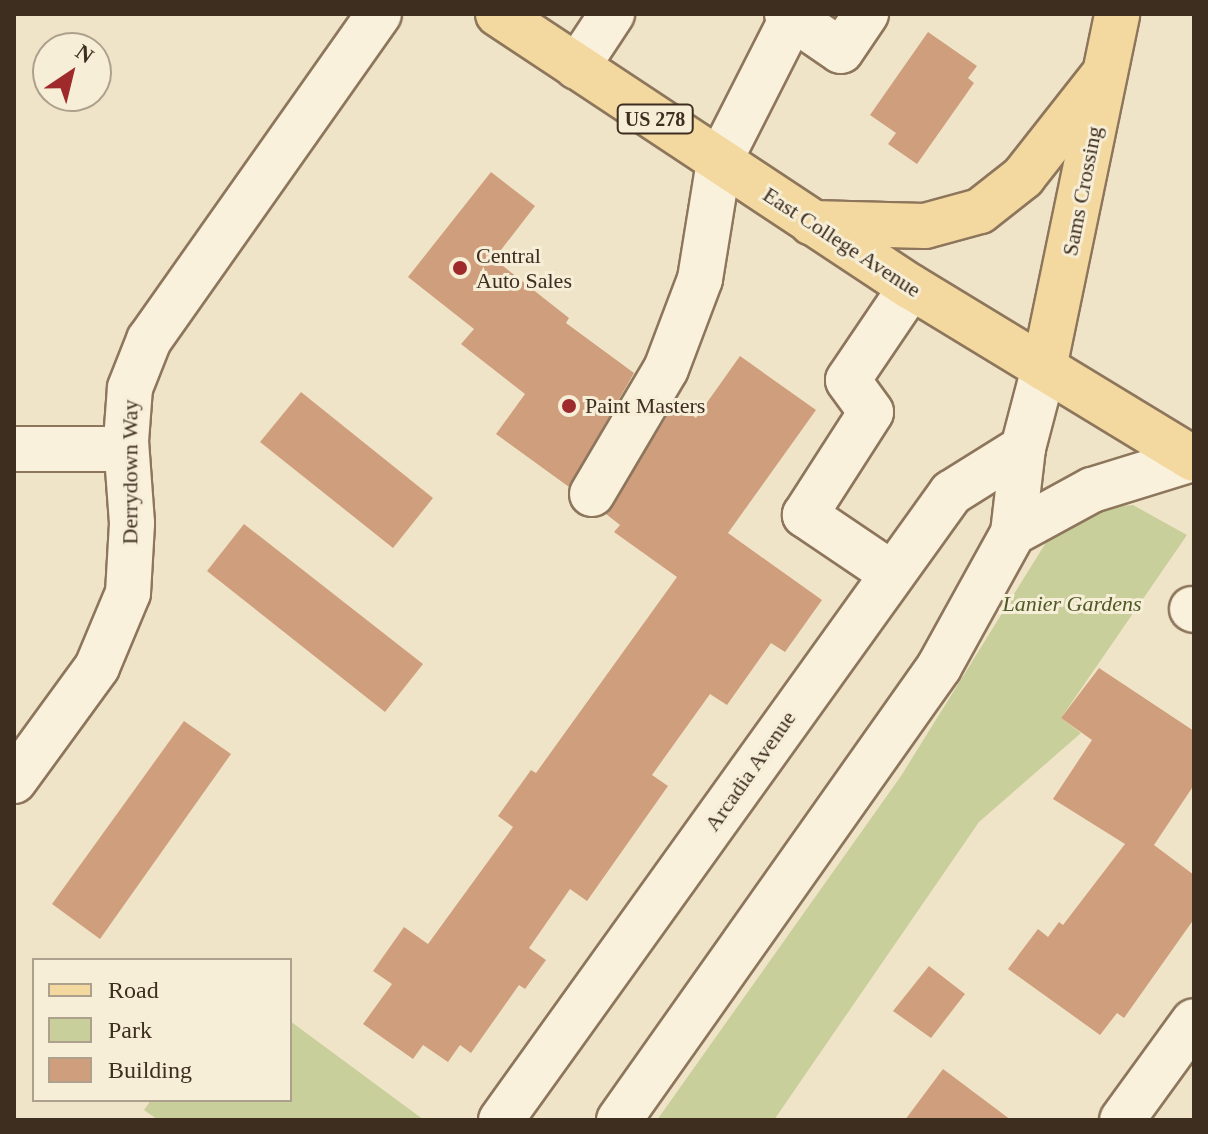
<!DOCTYPE html>
<html>
<head>
<meta charset="utf-8">
<style>
  body { margin:0 }
  #map { position:relative; width:1208px; height:1134px; overflow:hidden; background:#f0e4c8; font-family:Georgia,serif }
  div>[style] { position:absolute }
  .green>* { inset:0; background:#c9cf9b }
  .building>* { inset:0; background:#cf9f7d }
  .roads { filter:drop-shadow(2px 0 #8d765c) drop-shadow(-2px 0 #8d765c) drop-shadow(0 2px #8d765c) drop-shadow(0 -2px #8d765c) }
  .minor>* { height:44px; margin:-22px; padding:0 22px; transform-origin:22px; border-radius:22px; background:#faf1dc }
  .major>* { height:44px; margin:-22px; padding:0 22px; transform-origin:22px; border-radius:22px; background:#f3d9a0 }
  .dots>* { width:22px; height:22px; translate:-50% -50%; box-sizing:border-box; border:4px solid #f7eed8; border-radius:50% }
  span { translate:-50% -50%; white-space:nowrap; text-align:center; line-height:1.15; -webkit-text-stroke:6px #f7eed8; paint-order:stroke }
  .shield-label span { padding:2px 6px; background:#f7eed8; border:2px solid; border-radius:6px; -webkit-text-stroke-width:0 }
  .shield-label { font-size:20px; color:#3d2e20; font-weight:700 }
  .street-label { font-size:22px; color:#3d2e20 }
  .poi-label { font-size:22px; color:#3d2e20 }
  .left { translate:0 -50%; text-align:left }
  .park-label { font-size:22px; color:#4d5a26; font-style:italic }
  .frame { position:absolute; inset:0; border:16px solid #3d2e20; pointer-events:none }
  .legend { position:absolute; left:32px; top:958px; width:260px; height:144px; box-sizing:border-box; background:#f7eed8; border:2px solid #ada18e; margin:0; padding:10px 14px; list-style:none; font-size:24px; color:#3d2e20 }
  .legend li { display:flex; align-items:center; gap:16px; height:40px }
  .legend b { width:40px; border:2px solid #ada18e }
  .north { position:absolute; left:32px; top:32px; width:80px; height:80px; box-sizing:border-box; background:#f7eed8; border:2px solid #ada18e; border-radius:50%; rotate:35deg; font-size:22px; font-weight:700; line-height:32px; text-align:center; color:#3d2e20 }
  .north::after { content:''; display:block; margin:auto; width:28px; height:36px; background:#9e2a2b; clip-path:polygon(50% 0,100% 100%,50% 72%,0 100%) }
</style>
</head>
<body>
<div id="map">
  <div class="green">
    <div style="clip-path:polygon(1133px 505px,1187px 535px,1061px 718px,1081px 733px,979px 822px,774px 1120px,657px 1120px,901px 776px,1050px 536px,1105px 507px)"></div>
    <div style="clip-path:polygon(290px 1021px,424px 1120px,158px 1120px,144px 1110px,151px 1100px,290px 1100px)"></div>
  </div>
  <div class="building">
    <div style="clip-path:polygon(928px 32px,977px 66px,968px 78px,974px 83px,917px 164px,888px 144px,896px 133px,870px 115px)"></div>
    <div style="clip-path:polygon(491px 172px,535px 206px,494px 259px,569px 318px,566px 323px,634px 373px,569px 487px,496px 434px,525px 394px,461px 344px,474px 329px,408px 277px)"></div>
    <div style="clip-path:polygon(740px 356px,816px 410px,728px 533px,822px 600px,785px 652px,771px 643px,727px 705px,710px 694px,652px 775px,668px 786px,587px 901px,570px 889px,529px 948px,546px 960px,525px 989px,519px 985px,471px 1053px,460px 1045px,448px 1062px,423px 1045px,413px 1059px,363px 1024px,392px 984px,373px 971px,404px 927px,428px 944px,513px 827px,498px 816px,531px 770px,536px 773px,677px 577px,614px 532px,620px 525px,606px 514px,675px 403px,696px 418px)"></div>
    <div style="clip-path:polygon(301px 392px,433px 498px,393px 548px,260px 442px)"></div>
    <div style="clip-path:polygon(244px 524px,423px 664px,385px 712px,207px 571px)"></div>
    <div style="clip-path:polygon(1099px 668px,1194px 731px,1194px 785px,1154px 845px,1194px 875px,1194px 919px,1124px 1018px,1117px 1013px,1100px 1035px,1008px 969px,1038px 929px,1048px 937px,1059px 922px,1063px 925px,1125px 844px,1053px 799px,1092px 740px,1061px 718px)"></div>
    <div style="clip-path:polygon(184px 721px,231px 754px,100px 939px,52px 904px)"></div>
    <div style="clip-path:polygon(929px 966px,965px 994px,931px 1038px,893px 1011px)"></div>
    <div style="clip-path:polygon(943px 1069px,1011px 1120px,905px 1120px)"></div>
  </div>
  <div class="roads">
    <div class="minor">
      <div style="left:787px;top:14px;width:65px;rotate:34.4deg"></div>
      <div style="left:841px;top:51px;width:45px;rotate:-56deg"></div>
      <div style="left:577px;top:67px;width:64px;rotate:-56.6deg"></div>
      <div style="left:14px;top:449px;width:112px"></div>
      <div style="left:592px;top:494px;width:145px;rotate:-59.4deg"></div>
      <div style="left:666px;top:369px;width:96px;rotate:-69.3deg"></div>
      <div style="left:700px;top:279px;width:119px;rotate:-80.8deg"></div>
      <div style="left:719px;top:162px;width:161px;rotate:-63.1deg"></div>
      <div style="left:1013px;top:533px;width:90px;rotate:-28.6deg"></div>
      <div style="left:1092px;top:490px;width:106px;rotate:-17.1deg"></div>
      <div style="left:891px;top:573px;width:104px;rotate:-146deg"></div>
      <div style="left:805px;top:515px;width:122px;rotate:-57.3deg"></div>
      <div style="left:871px;top:412px;width:39px;rotate:-126deg"></div>
      <div style="left:848px;top:380px;width:112px;rotate:-55.9deg"></div>
      <div style="left:1192px;top:609px;width:2px;rotate:27deg"></div>
      <div style="left:14px;top:781px;width:141px;rotate:-53.9deg"></div>
      <div style="left:97px;top:667px;width:80px;rotate:-67.3deg"></div>
      <div style="left:128px;top:593px;width:70px;rotate:-86.7deg"></div>
      <div style="left:132px;top:523px;width:82px;rotate:-94.2deg"></div>
      <div style="left:126px;top:441px;width:53px;rotate:-85.7deg"></div>
      <div style="left:130px;top:388px;width:52px;rotate:-68.4deg"></div>
      <div style="left:149px;top:340px;width:399px;rotate:-54.8deg"></div>
      <div style="left:501px;top:1120px;width:772px;rotate:-54.33deg"></div>
      <div style="left:951px;top:493px;width:85px;rotate:-32deg"></div>
      <div style="left:619px;top:1120px;width:555px;rotate:-54.76deg"></div>
      <div style="left:939px;top:667px;width:153px;rotate:-61.1deg"></div>
      <div style="left:1013px;top:533px;width:86px;rotate:-83.3deg"></div>
      <div style="left:1023px;top:448px;width:83px;rotate:-75.3deg"></div>
      <div style="left:1122px;top:1120px;width:122px;rotate:-54deg"></div>
    </div>
    <div class="major">
      <div style="left:498px;top:14px;width:495px;rotate:33.5deg"></div>
      <div style="left:911px;top:287px;width:331px;rotate:31.3deg"></div>
      <div style="left:812px;top:223px;width:113px;rotate:1.5deg"></div>
      <div style="left:925px;top:226px;width:57px;rotate:-15.3deg"></div>
      <div style="left:980px;top:211px;width:55px;rotate:-38.3deg"></div>
      <div style="left:1023px;top:177px;width:126px;rotate:-51.8deg"></div>
      <div style="left:1044px;top:368px;width:361px;rotate:-78.3deg"></div>
    </div>
  </div>
  <div class="dots">
    <div style="left:460px;top:268px;background:#9e2a2b"></div>
    <div style="left:569px;top:406px;background:#9e2a2b"></div>
  </div>
  <div class="shield-label">
    <span style="left:655px;top:119px">US 278</span>
  </div>
  <div class="street-label">
    <span style="left:1082px;top:191px;rotate:-79deg">Sams Crossing</span>
    <span style="left:842px;top:242px;rotate:33deg">East College Avenue</span>
    <span style="left:130px;top:472px;rotate:-90deg">Derrydown Way</span>
    <span style="left:750px;top:771px;rotate:-55deg">Arcadia Avenue</span>
  </div>
  <div class="poi-label">
    <span class="left" style="left:476px;top:268px">Central<br>Auto Sales</span>
    <span class="left" style="left:585px;top:406px">Paint Masters</span>
  </div>
  <div class="park-label">
    <span style="left:1072px;top:604px">Lanier Gardens</span>
  </div>
  <div class="frame"></div>
  <ul class="legend">
  <li><b style="height:10px;background:#f3d9a0"></b>Road</li>
  <li><b style="height:22px;background:#c9cf9b"></b>Park</li>
  <li><b style="height:22px;background:#cf9f7d"></b>Building</li>
  </ul>
  <div class="north">N</div>
</div>
</body>
</html>
